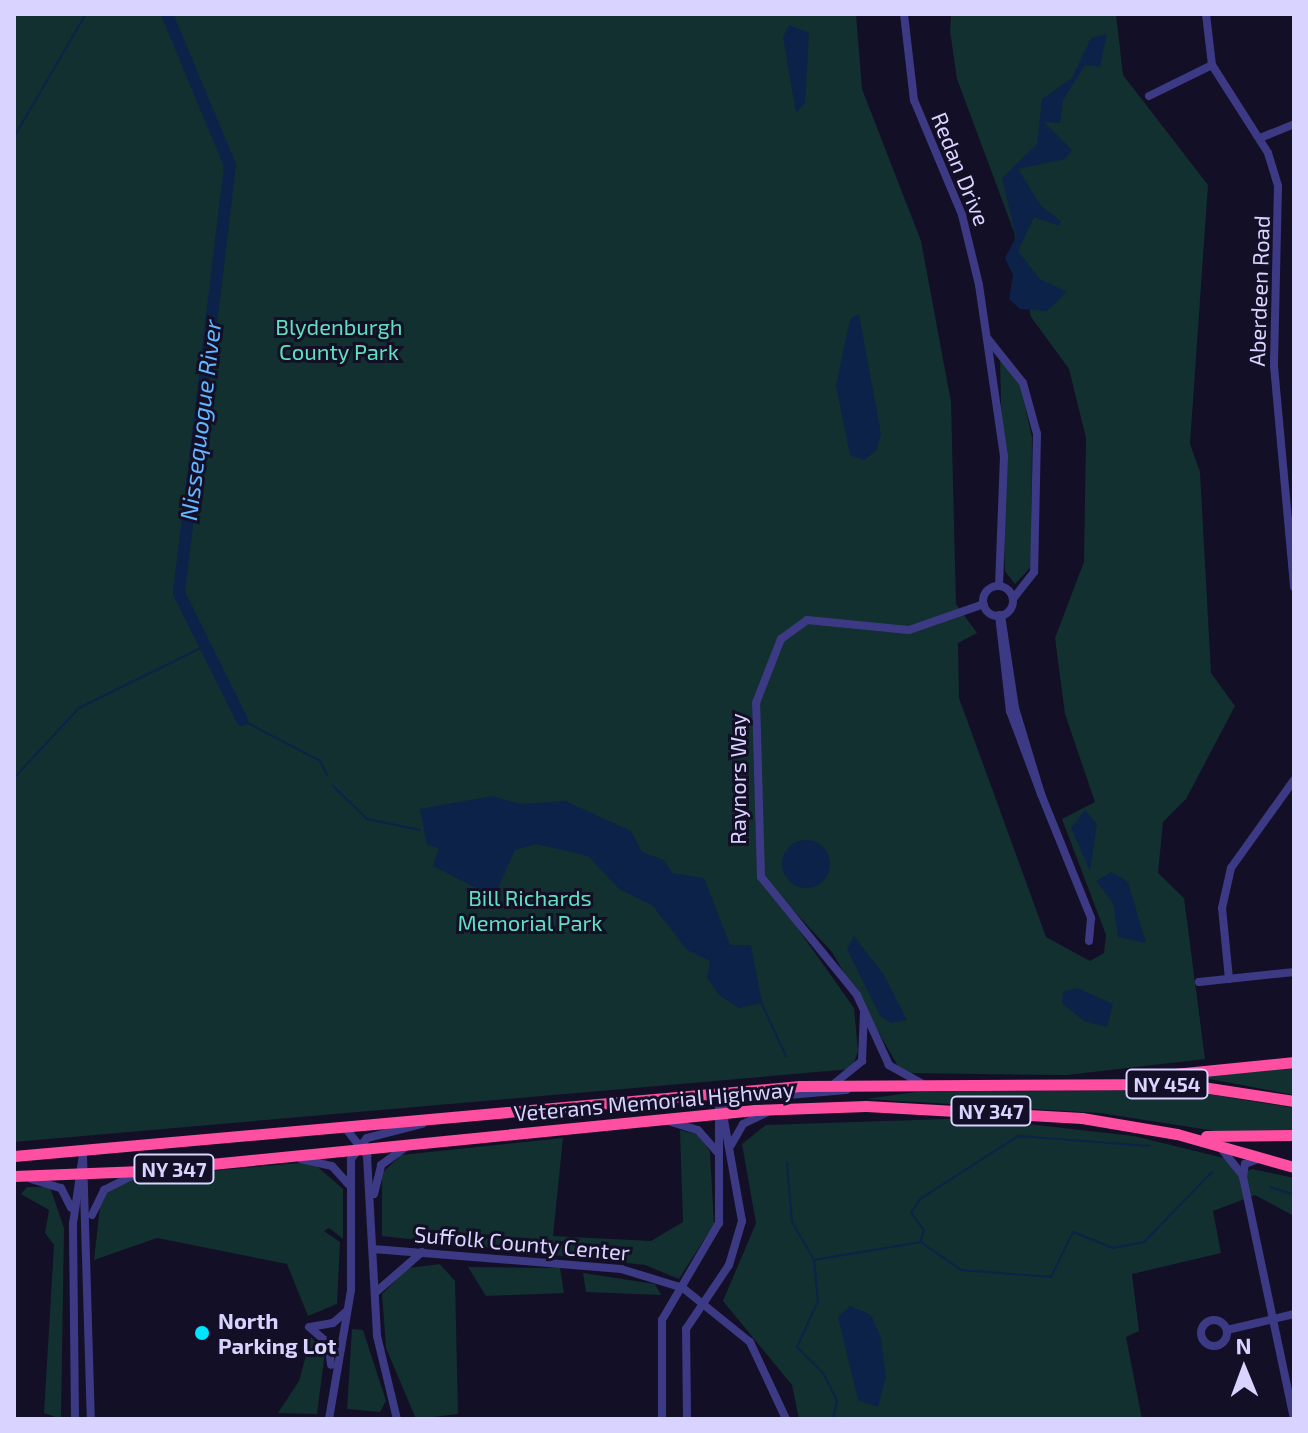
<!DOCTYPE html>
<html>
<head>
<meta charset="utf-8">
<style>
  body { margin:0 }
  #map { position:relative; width:1308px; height:1433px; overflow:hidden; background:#130f26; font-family:"Exo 2",sans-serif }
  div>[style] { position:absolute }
  .green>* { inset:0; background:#12302f }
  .water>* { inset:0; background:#0c2248 }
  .round { border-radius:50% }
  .stream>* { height:2px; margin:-1px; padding:0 1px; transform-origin:1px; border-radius:1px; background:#0c2248 }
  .river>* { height:12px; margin:-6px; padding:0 6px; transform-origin:6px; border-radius:6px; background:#0c2248 }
  .minor>* { height:8px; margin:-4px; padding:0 4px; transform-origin:4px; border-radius:4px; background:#3d3a85 }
  .minor>.ring { margin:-4px; padding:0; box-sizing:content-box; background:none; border:8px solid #3d3a85; border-radius:50% }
  .highway>* { height:11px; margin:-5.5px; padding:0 5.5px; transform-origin:5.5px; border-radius:5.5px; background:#ff4fa3 }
  .dots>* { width:22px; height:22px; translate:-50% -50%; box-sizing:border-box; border:4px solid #130f26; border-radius:50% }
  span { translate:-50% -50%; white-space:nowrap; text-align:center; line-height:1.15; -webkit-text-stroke:6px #130f26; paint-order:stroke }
  .shield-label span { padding:2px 6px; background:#130f26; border:2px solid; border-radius:6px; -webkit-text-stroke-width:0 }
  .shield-label { font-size:20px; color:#d9d4ff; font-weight:700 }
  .street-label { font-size:22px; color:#d9d4ff }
  .park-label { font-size:22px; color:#5fe0c0 }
  .poi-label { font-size:22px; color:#d9d4ff; font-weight:700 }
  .left { translate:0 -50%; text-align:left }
  .water-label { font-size:24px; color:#62b6ff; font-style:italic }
  .frame { position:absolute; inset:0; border:16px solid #d9d4ff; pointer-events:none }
  .north { position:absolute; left:1204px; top:1329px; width:80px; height:80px; -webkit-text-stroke:6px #130f26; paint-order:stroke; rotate:359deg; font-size:22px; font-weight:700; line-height:32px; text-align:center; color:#d9d4ff }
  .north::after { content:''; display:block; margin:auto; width:28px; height:36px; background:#d9d4ff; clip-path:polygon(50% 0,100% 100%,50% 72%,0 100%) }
</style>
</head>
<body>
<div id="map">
  <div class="green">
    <div style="clip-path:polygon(14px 14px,856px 14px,862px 89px,921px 241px,951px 402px,956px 604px,977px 633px,958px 643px,959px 698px,1046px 937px,1090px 961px,1104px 953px,1106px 935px,1062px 819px,1095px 802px,1065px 714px,1055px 638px,1084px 562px,1086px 438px,1069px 369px,1031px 317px,1014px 232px,957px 79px,950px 31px,951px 14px,1116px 14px,1123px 75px,1208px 185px,1190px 444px,1200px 472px,1211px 673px,1235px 706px,1186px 799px,1163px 822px,1158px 873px,1184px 898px,1205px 1059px,1067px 1075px,902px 1073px,832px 952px,757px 871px,854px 1008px,858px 1051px,852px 1069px,14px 1142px)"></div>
    <div style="clip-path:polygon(1000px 360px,1020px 384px,1032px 437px,1031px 567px,1015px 584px,1005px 571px)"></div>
    <div style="clip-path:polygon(1294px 1067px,1294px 1095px,1199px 1077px)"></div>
    <div style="clip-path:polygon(1183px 1090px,1294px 1108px,1294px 1130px,1222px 1132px,1100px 1113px,866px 1099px,916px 1092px)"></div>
    <div style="clip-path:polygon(975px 1118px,1134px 1136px,1228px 1159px,1240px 1174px,1252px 1169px,1294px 1178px,1294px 1216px,1255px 1195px,1213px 1211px,1221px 1253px,1132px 1274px,1139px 1331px,1126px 1337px,1142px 1419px,799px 1419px,792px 1385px,723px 1301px,756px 1223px,742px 1144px,766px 1125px)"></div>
    <div style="clip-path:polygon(680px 1130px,700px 1135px,710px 1152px,714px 1224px,679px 1279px,645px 1265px,382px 1236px,382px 1173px,401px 1155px,563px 1138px,553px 1236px,651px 1241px,683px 1222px)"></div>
    <div style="clip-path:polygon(312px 1162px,343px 1189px,343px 1239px,329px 1228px,324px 1231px,340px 1242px,337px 1304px,308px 1316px,287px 1264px,157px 1238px,94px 1260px,101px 1197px,130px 1178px)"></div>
    <div style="clip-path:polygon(27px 1187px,50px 1187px,64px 1228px,61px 1419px,44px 1413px,54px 1245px,45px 1233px,49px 1210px,21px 1194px)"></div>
    <div style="clip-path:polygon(440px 1264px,455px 1281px,458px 1414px,416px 1419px,386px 1348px,382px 1294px,408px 1268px)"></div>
    <div style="clip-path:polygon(468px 1267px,560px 1268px,564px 1293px,486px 1296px)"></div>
    <div style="clip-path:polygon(583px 1273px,655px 1284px,661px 1295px,586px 1292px)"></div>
    <div style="clip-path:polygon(352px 1329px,363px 1330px,386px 1401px,380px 1412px,347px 1409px)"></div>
    <div style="clip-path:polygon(311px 1337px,325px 1352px,317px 1414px,278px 1413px,299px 1381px)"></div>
  </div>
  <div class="water">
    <div style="clip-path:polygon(789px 25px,809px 33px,805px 103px,796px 113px,783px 37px)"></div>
    <div style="clip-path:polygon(1107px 34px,1100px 67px,1085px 65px,1063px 100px,1060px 123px,1044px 122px,1072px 150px,1065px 159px,1018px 169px,1041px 206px,1061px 221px,1059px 226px,1034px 217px,1018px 251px,1040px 279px,1067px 292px,1047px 311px,1020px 309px,1009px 299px,1013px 275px,1005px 258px,1016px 237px,1002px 178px,1037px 144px,1042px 99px,1072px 78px,1091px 38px)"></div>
    <div style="clip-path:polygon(859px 314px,881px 434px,876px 451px,864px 460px,850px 455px,836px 386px,850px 319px)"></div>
    <div style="clip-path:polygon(492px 796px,520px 804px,565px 801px,631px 831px,642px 852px,664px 860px,672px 873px,704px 878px,730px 945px,751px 945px,762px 1003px,739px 1008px,720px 996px,707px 978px,710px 961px,687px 950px,653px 906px,619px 889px,588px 856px,536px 844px,515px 850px,494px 897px,433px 866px,439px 848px,427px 845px,420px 809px)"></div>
    <div style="clip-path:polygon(1085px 810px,1097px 824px,1090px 871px,1071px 828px)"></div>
    <div class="round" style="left:782px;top:840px;width:48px;height:48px"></div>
    <div style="clip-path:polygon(1111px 872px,1128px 882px,1146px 943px,1118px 937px,1113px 903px,1096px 881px)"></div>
    <div style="clip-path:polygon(854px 936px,884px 975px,907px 1020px,891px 1023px,880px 1016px,847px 949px)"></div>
    <div style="clip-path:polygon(1077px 988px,1113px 1004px,1107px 1027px,1084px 1021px,1062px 1003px,1063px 992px)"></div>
    <div style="clip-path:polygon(850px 1306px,871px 1315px,881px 1338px,886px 1377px,878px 1407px,858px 1400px,838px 1317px)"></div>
  </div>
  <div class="stream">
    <div style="left:14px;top:137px;width:143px;rotate:-59.7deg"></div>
    <div style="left:242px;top:720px;width:88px;rotate:27.7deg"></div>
    <div style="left:320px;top:761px;width:16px;rotate:63deg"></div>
    <div style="left:14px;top:778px;width:96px;rotate:-47.1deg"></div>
    <div style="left:79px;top:708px;width:140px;rotate:-26.2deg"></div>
    <div style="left:333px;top:786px;width:47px;rotate:44.1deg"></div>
    <div style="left:367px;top:819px;width:54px;rotate:11.7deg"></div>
    <div style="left:761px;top:1002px;width:60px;rotate:65.2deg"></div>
    <div style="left:787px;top:1163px;width:59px;rotate:85.2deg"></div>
    <div style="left:792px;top:1222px;width:44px;rotate:59.9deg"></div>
    <div style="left:814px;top:1260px;width:41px;rotate:84.4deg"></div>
    <div style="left:818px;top:1301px;width:51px;rotate:114.5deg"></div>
    <div style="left:797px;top:1347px;width:37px;rotate:45deg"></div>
    <div style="left:823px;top:1373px;width:31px;rotate:63deg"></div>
    <div style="left:837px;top:1401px;width:18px;rotate:103deg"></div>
    <div style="left:1270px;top:1187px;width:25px;rotate:18deg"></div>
    <div style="left:921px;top:1240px;width:10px;rotate:-73deg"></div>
    <div style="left:924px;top:1230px;width:21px;rotate:-127deg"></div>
    <div style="left:911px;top:1213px;width:17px;rotate:-57deg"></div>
    <div style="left:920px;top:1199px;width:117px;rotate:-32.7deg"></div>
    <div style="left:1018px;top:1136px;width:132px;rotate:4.3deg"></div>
    <div style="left:814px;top:1260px;width:109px;rotate:-9.5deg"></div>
    <div style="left:921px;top:1242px;width:49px;rotate:35deg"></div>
    <div style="left:961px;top:1270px;width:90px;rotate:4.4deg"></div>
    <div style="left:1051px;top:1277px;width:50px;rotate:-63.9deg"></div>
    <div style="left:1073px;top:1232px;width:43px;rotate:21.8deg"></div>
    <div style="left:1113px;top:1248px;width:32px;rotate:-11deg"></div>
    <div style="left:1144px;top:1242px;width:98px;rotate:-45.8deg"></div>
  </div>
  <div class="river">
    <div style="left:167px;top:14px;width:164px;rotate:67.4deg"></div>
    <div style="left:230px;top:165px;width:431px;rotate:96.8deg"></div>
    <div style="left:179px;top:593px;width:142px;rotate:63.6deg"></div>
  </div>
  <div class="minor">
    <div style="left:904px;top:14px;width:87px;rotate:83.4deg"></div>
    <div style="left:914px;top:100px;width:125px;rotate:67.3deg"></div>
    <div style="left:962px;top:215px;width:72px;rotate:76.3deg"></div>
    <div style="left:979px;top:285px;width:173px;rotate:81.7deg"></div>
    <div style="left:1004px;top:456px;width:130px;rotate:92.2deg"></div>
    <div style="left:1206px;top:14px;width:51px;rotate:83.3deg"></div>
    <div style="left:1212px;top:65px;width:104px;rotate:57.5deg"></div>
    <div style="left:1268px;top:153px;width:34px;rotate:73deg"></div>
    <div style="left:1278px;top:186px;width:180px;rotate:91.3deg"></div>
    <div style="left:1274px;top:366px;width:222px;rotate:84.8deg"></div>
    <div style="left:1149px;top:96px;width:70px;rotate:-26.2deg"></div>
    <div style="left:1260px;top:138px;width:37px;rotate:-22deg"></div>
    <div style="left:988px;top:339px;width:56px;rotate:51.5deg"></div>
    <div style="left:1023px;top:383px;width:53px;rotate:74.6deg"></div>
    <div style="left:1037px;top:434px;width:138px;rotate:91.2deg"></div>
    <div style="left:1034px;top:572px;width:34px;rotate:128deg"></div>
    <div class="ring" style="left:983px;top:586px;width:22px;height:22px"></div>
    <div style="left:999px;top:615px;width:97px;rotate:83.5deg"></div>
    <div style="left:1010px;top:711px;width:89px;rotate:69.5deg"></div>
    <div style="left:1041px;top:794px;width:90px;rotate:-106.8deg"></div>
    <div style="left:1015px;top:708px;width:94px;rotate:-98.6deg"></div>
    <div style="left:1041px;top:794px;width:134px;rotate:68deg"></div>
    <div style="left:1091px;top:918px;width:23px;rotate:95deg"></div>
    <div style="left:1229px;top:979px;width:71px;rotate:-95.6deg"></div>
    <div style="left:1222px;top:908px;width:41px;rotate:-77.3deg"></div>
    <div style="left:1231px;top:868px;width:108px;rotate:-54.4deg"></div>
    <div style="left:1199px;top:982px;width:96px;rotate:-6deg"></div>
    <div style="left:835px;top:1083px;width:35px;rotate:-39deg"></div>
    <div style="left:862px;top:1061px;width:49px;rotate:-87.7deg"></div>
    <div style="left:921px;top:1083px;width:37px;rotate:-151deg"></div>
    <div style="left:889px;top:1065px;width:77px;rotate:-114.6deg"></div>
    <div style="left:857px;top:995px;width:152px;rotate:-129.1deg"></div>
    <div style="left:761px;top:877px;width:174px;rotate:-91.6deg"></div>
    <div style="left:756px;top:703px;width:69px;rotate:-68.7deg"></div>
    <div style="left:781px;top:639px;width:32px;rotate:-36deg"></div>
    <div style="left:807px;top:620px;width:102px;rotate:5.6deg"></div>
    <div style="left:909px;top:630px;width:79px;rotate:-19.1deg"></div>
    <div style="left:668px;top:1121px;width:31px;rotate:17deg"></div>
    <div style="left:698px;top:1130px;width:30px;rotate:49deg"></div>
    <div style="left:347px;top:1130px;width:33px;rotate:52deg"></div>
    <div style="left:367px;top:1156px;width:180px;rotate:86.8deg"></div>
    <div style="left:377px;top:1336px;width:85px;rotate:76.5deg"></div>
    <div style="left:731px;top:1145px;width:24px;rotate:-60deg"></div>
    <div style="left:743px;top:1124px;width:30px;rotate:-26deg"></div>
    <div style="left:1219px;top:1146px;width:38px;rotate:51deg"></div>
    <div style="left:83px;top:1156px;width:263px;rotate:88.3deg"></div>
    <div style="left:301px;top:1159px;width:32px;rotate:13deg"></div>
    <div style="left:332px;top:1166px;width:25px;rotate:48deg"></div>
    <div style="left:1258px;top:1159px;width:14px;rotate:159deg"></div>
    <div style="left:1245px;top:1164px;width:13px;rotate:99deg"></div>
    <div style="left:1243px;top:1177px;width:247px;rotate:78.1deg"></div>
    <div style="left:31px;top:1179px;width:31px;rotate:17deg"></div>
    <div style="left:61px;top:1188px;width:22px;rotate:63deg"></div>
    <div style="left:374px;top:1194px;width:30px;rotate:-76deg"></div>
    <div style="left:381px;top:1165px;width:32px;rotate:-36deg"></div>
    <div style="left:92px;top:1215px;width:28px;rotate:-64deg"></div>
    <div style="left:104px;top:1190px;width:37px;rotate:-27deg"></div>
    <div style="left:373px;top:1249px;width:249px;rotate:4.6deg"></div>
    <div style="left:621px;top:1269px;width:65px;rotate:17deg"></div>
    <div style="left:683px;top:1288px;width:86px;rotate:38.9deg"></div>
    <div style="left:750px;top:1342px;width:85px;rotate:64.9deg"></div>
    <div style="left:376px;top:1292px;width:61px;rotate:-41deg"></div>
    <div class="ring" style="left:1201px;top:1320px;width:18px;height:18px"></div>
    <div style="left:309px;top:1327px;width:25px;rotate:40deg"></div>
    <div style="left:328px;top:1343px;width:22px;rotate:82deg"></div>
    <div style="left:310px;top:1327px;width:23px;rotate:-10deg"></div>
    <div style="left:333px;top:1323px;width:18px;rotate:-41deg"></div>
    <div style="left:1227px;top:1330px;width:69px;rotate:-13.4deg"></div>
    <div style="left:75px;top:1419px;width:195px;rotate:-90.6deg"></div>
    <div style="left:73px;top:1224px;width:71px;rotate:-81.9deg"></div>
    <div style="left:329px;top:1419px;width:131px;rotate:-80.3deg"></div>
    <div style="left:351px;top:1290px;width:131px;rotate:-90deg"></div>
    <div style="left:351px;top:1159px;width:26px;rotate:-53deg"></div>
    <div style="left:367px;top:1138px;width:57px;rotate:-14.3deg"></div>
    <div style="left:662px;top:1419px;width:99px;rotate:-90deg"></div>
    <div style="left:662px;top:1320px;width:113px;rotate:-59.6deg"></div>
    <div style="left:719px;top:1223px;width:114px;rotate:-90deg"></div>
    <div style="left:719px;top:1109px;width:15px;rotate:-37deg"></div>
    <div style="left:731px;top:1100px;width:116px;rotate:-4.9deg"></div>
    <div style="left:687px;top:1419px;width:90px;rotate:-90.6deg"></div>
    <div style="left:686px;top:1329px;width:77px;rotate:-56.1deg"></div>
    <div style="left:729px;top:1265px;width:46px;rotate:-73.5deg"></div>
    <div style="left:742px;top:1221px;width:114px;rotate:-100.1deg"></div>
  </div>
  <div class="highway">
    <div style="left:1134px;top:1078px;width:161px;rotate:-5.7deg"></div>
    <div style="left:1206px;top:1136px;width:88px;rotate:-0.7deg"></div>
    <div style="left:14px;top:1156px;width:789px;rotate:-5.09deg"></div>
    <div style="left:800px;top:1086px;width:383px;rotate:-0.3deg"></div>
    <div style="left:1183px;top:1084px;width:112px;rotate:8.7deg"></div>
    <div style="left:14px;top:1176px;width:127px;rotate:-2.3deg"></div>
    <div style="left:141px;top:1171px;width:617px;rotate:-5.67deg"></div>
    <div style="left:755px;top:1110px;width:111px;rotate:-2.1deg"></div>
    <div style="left:866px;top:1106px;width:216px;rotate:3.2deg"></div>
    <div style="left:1082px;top:1118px;width:96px;rotate:9.6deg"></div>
    <div style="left:1177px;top:1134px;width:122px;rotate:15.8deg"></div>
  </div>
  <div class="dots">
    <div style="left:202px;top:1333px;background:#00e5ff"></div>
  </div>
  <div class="shield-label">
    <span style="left:1167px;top:1084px">NY 454</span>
    <span style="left:991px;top:1111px">NY 347</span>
    <span style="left:174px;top:1169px">NY 347</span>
  </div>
  <div class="street-label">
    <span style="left:961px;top:169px;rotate:68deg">Redan Drive</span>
    <span style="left:1259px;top:291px;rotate:-88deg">Aberdeen Road</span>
    <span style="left:738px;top:779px;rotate:-90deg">Raynors Way</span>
    <span style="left:654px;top:1101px;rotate:-5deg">Veterans Memorial Highway</span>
    <span style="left:522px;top:1243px;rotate:5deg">Suffolk County Center</span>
  </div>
  <div class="park-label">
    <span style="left:339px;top:339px">Blydenburgh<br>County Park</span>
    <span style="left:530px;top:910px">Bill Richards<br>Memorial Park</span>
  </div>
  <div class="poi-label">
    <span class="left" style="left:218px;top:1333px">North<br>Parking Lot</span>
  </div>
  <div class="water-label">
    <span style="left:200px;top:420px;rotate:-83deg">Nissequogue River</span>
  </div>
  <div class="frame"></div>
  <div class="north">N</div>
</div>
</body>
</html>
